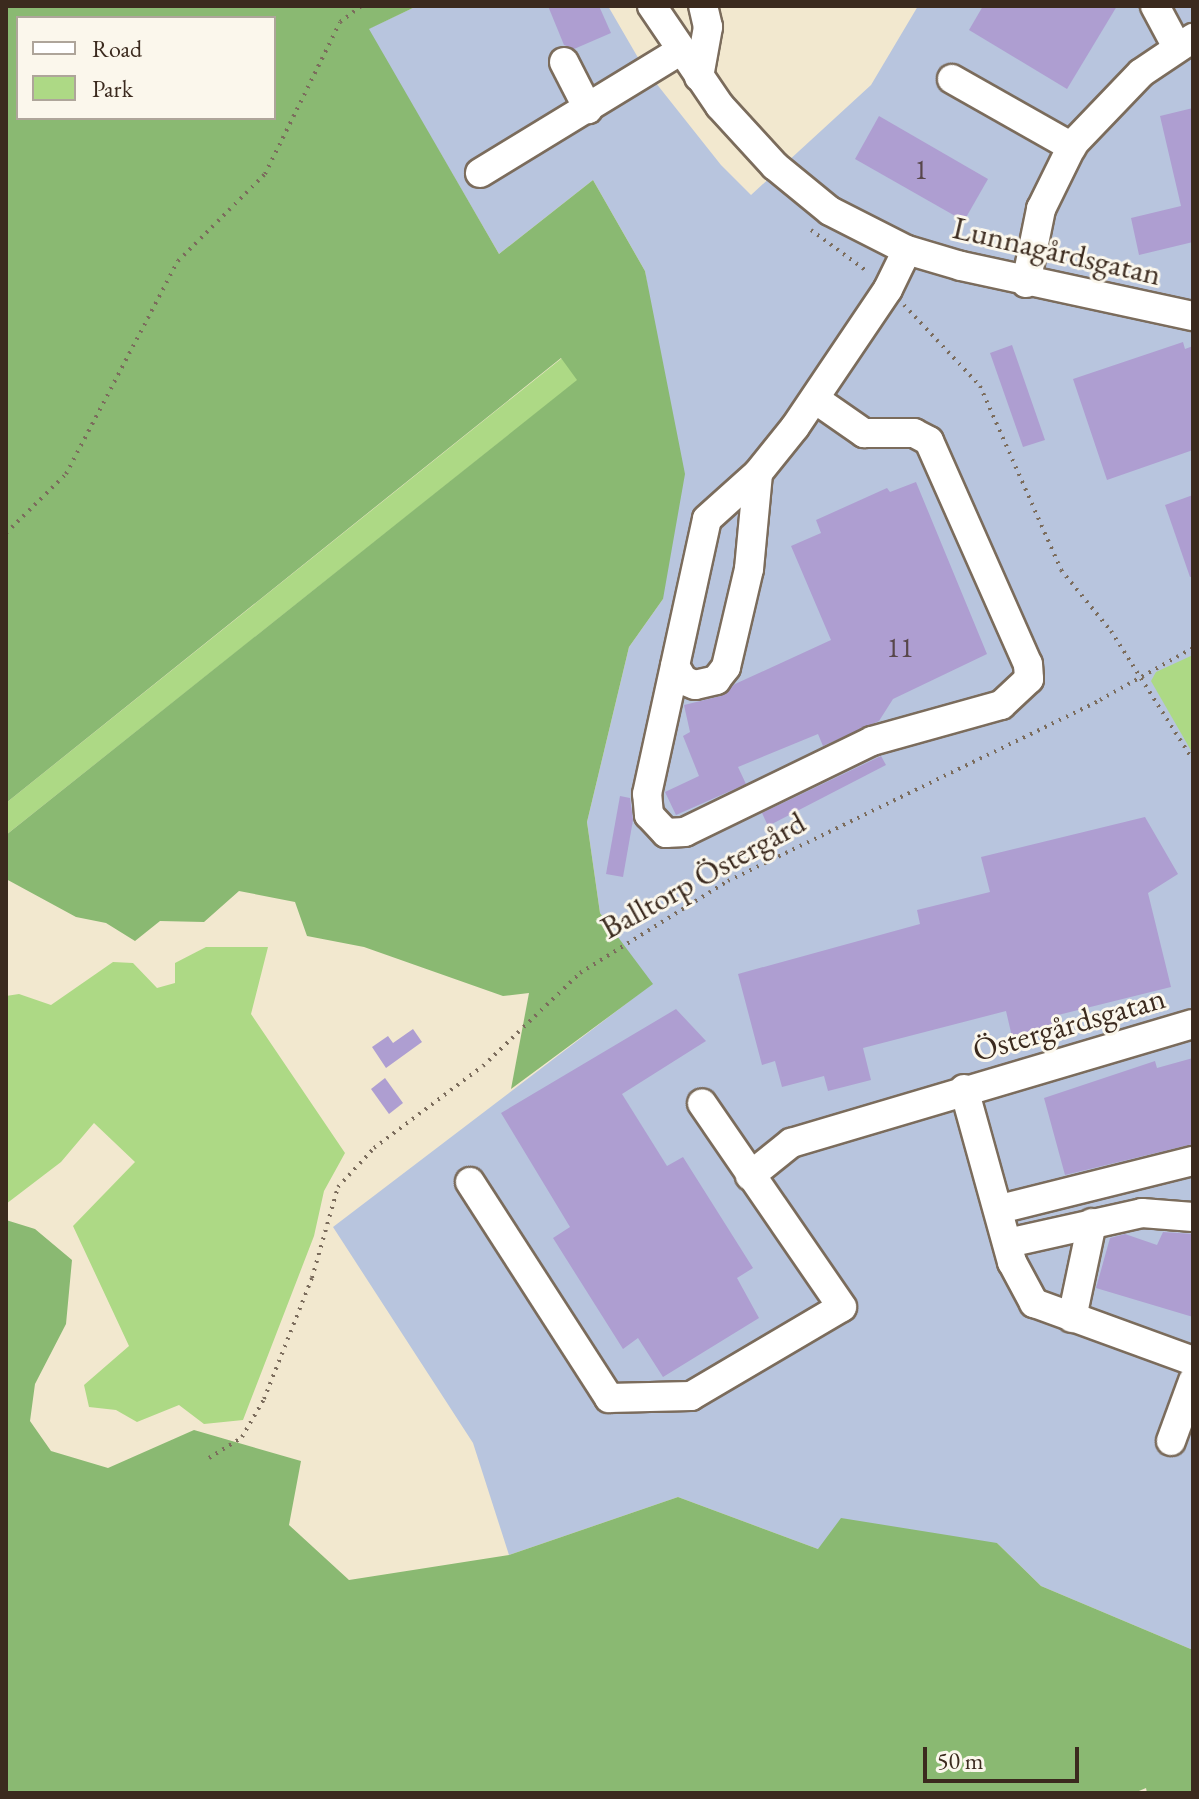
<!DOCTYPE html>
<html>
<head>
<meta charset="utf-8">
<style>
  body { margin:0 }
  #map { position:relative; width:1199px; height:1799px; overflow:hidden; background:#f2e8cf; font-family:"EB Garamond",serif }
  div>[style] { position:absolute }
  .industrial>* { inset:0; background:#b8c5de }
  .green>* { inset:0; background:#add985 }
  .forest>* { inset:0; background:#8ab972 }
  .building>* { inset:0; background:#ae9ed1 }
  .path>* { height:4px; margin-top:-2px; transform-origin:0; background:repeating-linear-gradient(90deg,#7b6c5c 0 2px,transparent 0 8px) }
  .roads { filter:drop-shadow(2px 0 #7b6c5c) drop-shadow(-2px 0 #7b6c5c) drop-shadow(0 2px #7b6c5c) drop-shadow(0 -2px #7b6c5c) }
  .minor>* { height:28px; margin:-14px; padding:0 14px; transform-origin:14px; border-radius:14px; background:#fff }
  span { translate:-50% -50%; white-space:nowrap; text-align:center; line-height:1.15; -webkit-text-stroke:6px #fbf7ec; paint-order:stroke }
  .number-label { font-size:28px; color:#58474b }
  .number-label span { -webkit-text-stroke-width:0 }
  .street-label { font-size:32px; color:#3b2a1e }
  .frame { position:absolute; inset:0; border:8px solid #3b2a1e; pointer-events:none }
  .legend { position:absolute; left:16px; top:16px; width:260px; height:104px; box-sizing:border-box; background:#fbf7ec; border:2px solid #aea59a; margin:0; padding:10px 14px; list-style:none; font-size:24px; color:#3b2a1e }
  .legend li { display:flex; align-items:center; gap:16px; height:40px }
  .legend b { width:40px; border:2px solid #aea59a }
  .scale { position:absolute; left:923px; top:1747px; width:156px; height:36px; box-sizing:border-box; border:4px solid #3b2a1e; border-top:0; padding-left:10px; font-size:24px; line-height:28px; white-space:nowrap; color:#3b2a1e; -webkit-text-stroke:6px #fbf7ec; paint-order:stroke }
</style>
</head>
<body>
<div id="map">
  <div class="industrial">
    <div style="clip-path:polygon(417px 6px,608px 6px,644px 68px,721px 165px,751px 195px,871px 85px,918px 6px,1193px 6px,1193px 1650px,1041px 1586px,997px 1543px,818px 1549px,678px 1497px,509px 1555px,473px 1443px,333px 1227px,652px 984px,600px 913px,587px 822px,629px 647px,663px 599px,653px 322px,645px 271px,593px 180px,499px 254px,368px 29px)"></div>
  </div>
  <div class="green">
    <div style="clip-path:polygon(562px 358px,578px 380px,6px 835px,6px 803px)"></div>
    <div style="clip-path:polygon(1193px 655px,1193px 754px,1151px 681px,1156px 672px)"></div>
    <div style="clip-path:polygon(206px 947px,268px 947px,251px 1014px,345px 1153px,324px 1191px,314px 1236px,243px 1420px,204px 1424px,179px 1405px,137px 1422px,116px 1410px,89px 1407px,84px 1385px,129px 1346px,73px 1226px,135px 1162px,94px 1123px,61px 1162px,6px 1204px,6px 996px,19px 994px,51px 1005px,113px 962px,133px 963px,157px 988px,175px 983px,175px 963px)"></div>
  </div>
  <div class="forest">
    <div style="clip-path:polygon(evenodd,6px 6px,417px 6px,369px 29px,499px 254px,593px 180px,645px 271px,685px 474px,663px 599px,629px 647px,587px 822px,600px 913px,653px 984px,511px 1089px,529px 993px,503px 996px,364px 947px,307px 936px,295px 902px,239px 891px,204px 922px,160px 921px,135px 941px,106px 923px,76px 917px,6px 879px,6px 835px,577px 380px,561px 358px,6px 803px,6px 6px,18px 18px,274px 18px,274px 118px,18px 118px,18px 18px)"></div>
    <div style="clip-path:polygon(6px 1220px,35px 1229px,72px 1260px,66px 1324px,35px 1384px,30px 1421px,51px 1451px,108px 1468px,194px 1430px,301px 1461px,289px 1525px,349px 1580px,509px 1555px,678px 1497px,818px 1549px,841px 1518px,997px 1543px,1041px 1586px,1193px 1650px,1193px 1793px,1147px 1793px,1146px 1788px,1134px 1793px,6px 1793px)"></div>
  </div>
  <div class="building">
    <div style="clip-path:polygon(548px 6px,599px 6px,611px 33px,574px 49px,564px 45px)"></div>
    <div style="clip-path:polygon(983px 6px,1117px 6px,1067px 89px,969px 30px)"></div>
    <div style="clip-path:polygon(1193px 108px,1193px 242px,1139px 255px,1131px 218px,1181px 206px,1160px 116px)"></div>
    <div style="clip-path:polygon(879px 116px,988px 179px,964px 221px,855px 159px)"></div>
    <div style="clip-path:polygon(1183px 342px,1185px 349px,1193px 346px,1193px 450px,1107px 480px,1073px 379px)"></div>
    <div style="clip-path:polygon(1012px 345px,1045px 440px,1023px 447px,990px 353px)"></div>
    <div style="clip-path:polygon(916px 482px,987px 654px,893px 699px,879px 721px,823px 746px,818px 734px,738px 767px,746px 784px,676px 815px,665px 792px,699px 776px,683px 736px,690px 732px,684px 705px,721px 696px,735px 684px,831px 640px,791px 546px,821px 533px,816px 520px,887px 488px,890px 492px)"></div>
    <div style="clip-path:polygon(1193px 495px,1193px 577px,1190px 577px,1165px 505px)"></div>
    <div style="clip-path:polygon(881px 756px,886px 765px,768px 826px,762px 813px)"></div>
    <div style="clip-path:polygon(620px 796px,630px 798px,633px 820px,623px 877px,606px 874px)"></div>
    <div style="clip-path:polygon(1145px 817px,1178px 874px,1148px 893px,1171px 987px,1058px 1015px,1062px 1029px,1013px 1041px,1006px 1011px,863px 1048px,871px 1080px,828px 1091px,824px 1076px,782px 1087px,775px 1061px,762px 1065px,738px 974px,920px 924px,917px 910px,990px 892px,981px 857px)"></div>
    <div style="clip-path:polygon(676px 1009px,706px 1041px,622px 1094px,667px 1166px,683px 1157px,753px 1268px,737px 1278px,759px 1318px,663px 1377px,638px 1338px,623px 1349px,553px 1238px,570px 1227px,501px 1113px)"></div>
    <div style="clip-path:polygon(413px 1029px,422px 1042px,386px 1068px,372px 1047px,388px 1036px,393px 1043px)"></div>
    <div style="clip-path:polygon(1193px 1058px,1193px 1144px,1065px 1175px,1044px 1098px,1155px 1061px,1157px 1068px)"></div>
    <div style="clip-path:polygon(385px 1078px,403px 1103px,389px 1114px,371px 1089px)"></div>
    <div style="clip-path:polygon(1163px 1232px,1193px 1234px,1193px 1317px,1096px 1288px,1110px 1238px,1125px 1234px,1157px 1245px)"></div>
  </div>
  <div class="path">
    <div style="left:811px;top:230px;width:71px;rotate:36.4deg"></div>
    <div style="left:904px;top:305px;width:111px;rotate:46.8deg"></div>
    <div style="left:980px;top:386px;width:201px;rotate:66.2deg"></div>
    <div style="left:1061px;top:570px;width:79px;rotate:50.7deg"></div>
    <div style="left:1111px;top:631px;width:153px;rotate:57.6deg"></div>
    <div style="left:6px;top:533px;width:84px;rotate:-44.5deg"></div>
    <div style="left:66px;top:474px;width:241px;rotate:-62.3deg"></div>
    <div style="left:178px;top:261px;width:123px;rotate:-45deg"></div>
    <div style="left:265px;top:174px;width:169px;rotate:-63.7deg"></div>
    <div style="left:340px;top:22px;width:26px;rotate:-37deg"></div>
    <div style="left:209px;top:1458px;width:39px;rotate:-32deg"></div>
    <div style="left:242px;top:1437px;width:44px;rotate:-59.9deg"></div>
    <div style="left:264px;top:1399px;width:130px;rotate:-68.4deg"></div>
    <div style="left:312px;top:1278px;width:95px;rotate:-74.1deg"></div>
    <div style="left:338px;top:1187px;width:53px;rotate:-47.3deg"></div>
    <div style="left:374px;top:1148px;width:136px;rotate:-37deg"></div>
    <div style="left:483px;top:1066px;width:134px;rotate:-43.8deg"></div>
    <div style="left:580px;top:973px;width:174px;rotate:-31.9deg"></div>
    <div style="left:728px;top:881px;width:414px;rotate:-25.9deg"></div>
    <div style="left:1100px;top:700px;width:107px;rotate:-29.2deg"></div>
  </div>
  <div class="roads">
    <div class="minor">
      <div style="left:652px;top:6px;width:121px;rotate:55.8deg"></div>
      <div style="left:720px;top:106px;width:81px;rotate:47.5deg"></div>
      <div style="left:775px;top:166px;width:71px;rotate:39.3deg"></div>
      <div style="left:830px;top:211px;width:86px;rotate:26.9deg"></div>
      <div style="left:907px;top:250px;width:56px;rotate:16.5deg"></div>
      <div style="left:961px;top:266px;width:237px;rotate:12.2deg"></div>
      <div style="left:1155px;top:6px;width:47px;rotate:61.8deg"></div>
      <div style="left:564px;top:62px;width:53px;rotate:62.9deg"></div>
      <div style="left:699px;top:77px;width:51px;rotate:-79.8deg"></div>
      <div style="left:708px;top:27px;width:22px;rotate:-103deg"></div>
      <div style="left:952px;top:79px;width:138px;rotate:29.5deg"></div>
      <div style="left:480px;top:173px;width:234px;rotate:-31.4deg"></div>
      <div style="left:1026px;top:283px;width:76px;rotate:-78.5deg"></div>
      <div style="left:1041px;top:209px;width:72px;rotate:-63.8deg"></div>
      <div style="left:1073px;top:144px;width:98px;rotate:-46.2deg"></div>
      <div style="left:1141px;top:73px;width:63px;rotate:-33.9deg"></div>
      <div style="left:815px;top:399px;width:60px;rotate:34.8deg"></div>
      <div style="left:864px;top:433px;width:50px"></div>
      <div style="left:914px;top:433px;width:17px;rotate:28deg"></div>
      <div style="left:929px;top:441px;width:244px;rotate:66.1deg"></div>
      <div style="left:1028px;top:664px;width:15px;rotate:86deg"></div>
      <div style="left:1029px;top:679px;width:38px;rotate:137deg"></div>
      <div style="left:1001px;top:705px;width:134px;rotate:164.4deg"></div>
      <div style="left:872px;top:741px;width:208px;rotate:154.1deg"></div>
      <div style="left:685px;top:832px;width:19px;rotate:177deg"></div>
      <div style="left:666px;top:833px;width:25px;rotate:-133deg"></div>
      <div style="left:649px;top:815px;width:21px;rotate:-95deg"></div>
      <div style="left:647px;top:794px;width:281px;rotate:-77.7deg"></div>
      <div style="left:707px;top:519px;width:69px;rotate:-42deg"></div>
      <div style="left:758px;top:473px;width:59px;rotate:-51.2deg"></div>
      <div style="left:795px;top:427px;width:166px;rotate:-56deg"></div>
      <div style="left:888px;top:289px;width:43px;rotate:-64deg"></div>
      <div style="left:675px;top:666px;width:16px;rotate:60deg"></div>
      <div style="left:683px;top:680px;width:13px;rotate:23deg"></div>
      <div style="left:695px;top:685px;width:22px;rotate:-13deg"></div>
      <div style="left:716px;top:680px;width:16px;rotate:-52deg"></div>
      <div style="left:726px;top:667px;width:101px;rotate:-76.8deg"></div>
      <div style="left:749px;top:569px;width:96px;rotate:-84.6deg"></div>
      <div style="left:964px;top:1089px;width:180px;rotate:74.5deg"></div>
      <div style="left:1012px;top:1262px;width:47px;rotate:61.8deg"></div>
      <div style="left:1034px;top:1303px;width:169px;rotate:20deg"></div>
      <div style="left:750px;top:1176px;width:53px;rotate:-38.8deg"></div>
      <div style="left:791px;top:1143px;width:419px;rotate:-16.5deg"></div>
      <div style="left:470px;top:1182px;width:257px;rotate:57.2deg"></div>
      <div style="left:609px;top:1398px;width:82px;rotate:-1.4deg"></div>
      <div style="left:691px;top:1396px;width:175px;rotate:-30.5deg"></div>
      <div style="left:842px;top:1307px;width:247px;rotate:-124.5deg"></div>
      <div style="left:1000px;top:1209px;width:199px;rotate:-14deg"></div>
      <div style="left:1008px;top:1243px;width:137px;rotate:-12.6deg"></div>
      <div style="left:1142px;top:1213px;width:51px;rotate:4.5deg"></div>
      <div style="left:1072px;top:1318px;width:97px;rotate:-78.1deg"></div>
      <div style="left:1171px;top:1441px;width:64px;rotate:-69.9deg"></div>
    </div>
  </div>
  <div class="number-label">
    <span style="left:921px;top:169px">1</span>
    <span style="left:900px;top:647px">11</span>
  </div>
  <div class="street-label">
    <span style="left:1057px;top:251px;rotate:13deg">Lunnagårdsgatan</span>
    <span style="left:703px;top:875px;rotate:-29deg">Balltorp Östergård</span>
    <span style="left:1069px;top:1024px;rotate:-16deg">Östergårdsgatan</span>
  </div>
  <div class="frame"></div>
  <ul class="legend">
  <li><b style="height:10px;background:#fff"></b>Road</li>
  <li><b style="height:22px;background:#add985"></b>Park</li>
  </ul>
  <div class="scale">50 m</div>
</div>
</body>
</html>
